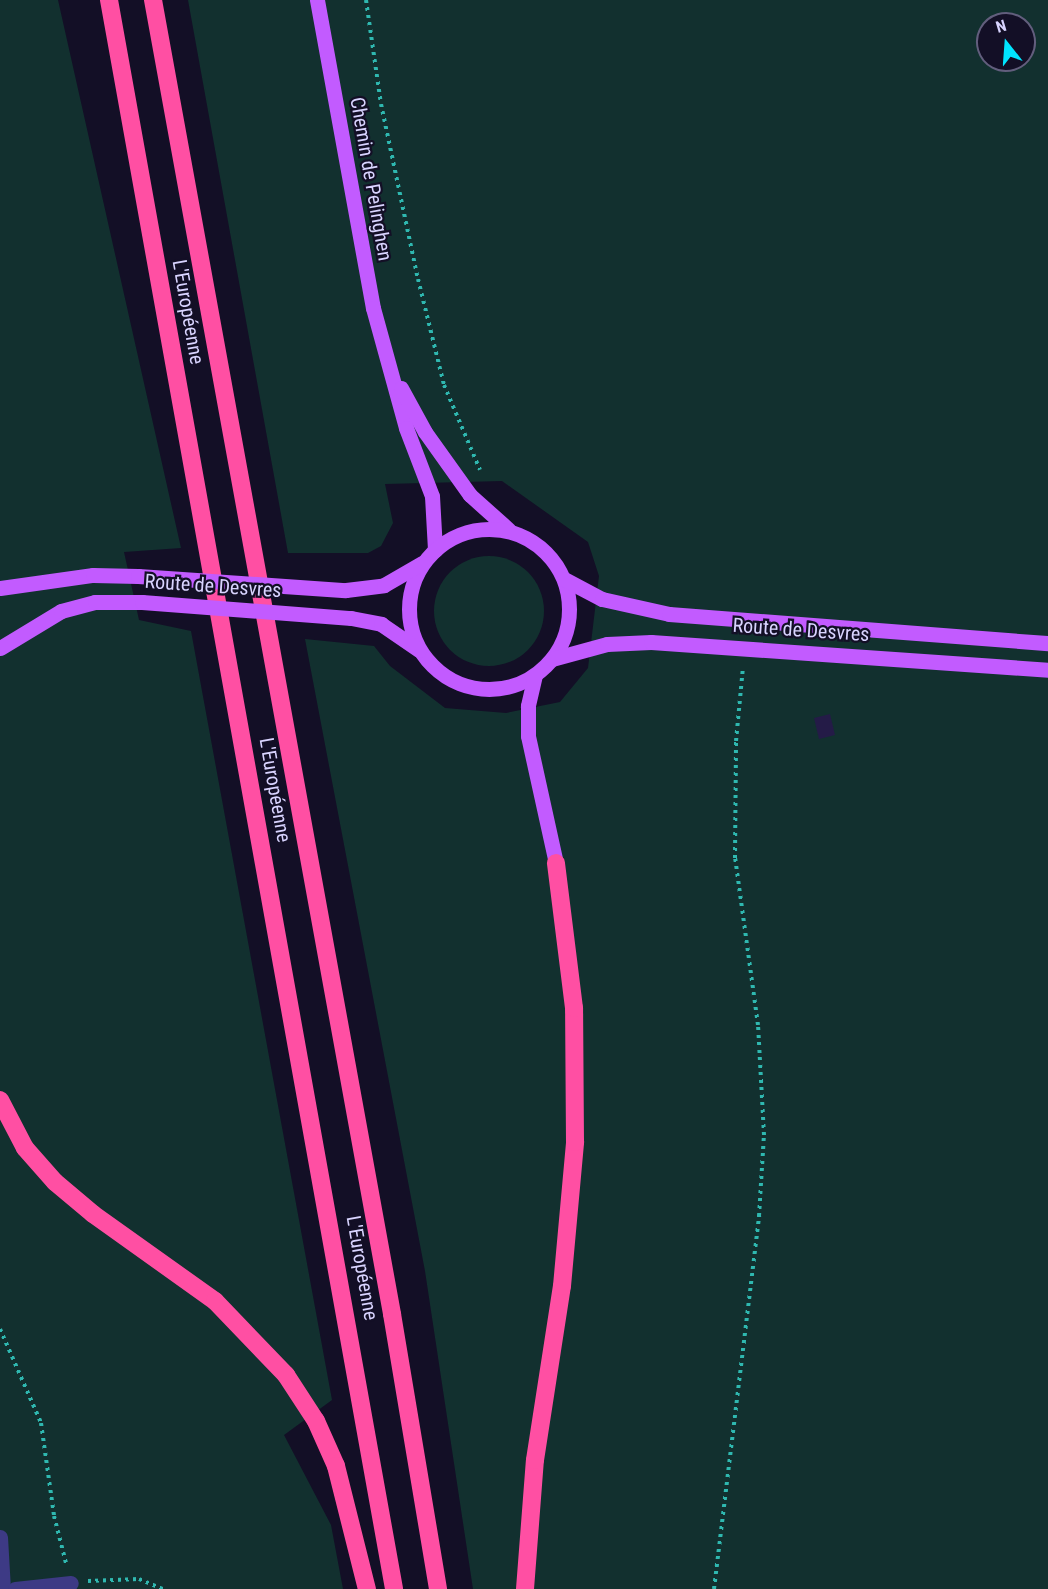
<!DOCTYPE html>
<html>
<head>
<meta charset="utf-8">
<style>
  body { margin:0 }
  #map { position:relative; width:1048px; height:1589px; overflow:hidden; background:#130f26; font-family:"Roboto Condensed",sans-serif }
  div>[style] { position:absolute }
  .green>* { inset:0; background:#12302f }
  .round { border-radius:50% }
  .building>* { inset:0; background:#241b47 }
  .path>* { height:4px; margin-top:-2px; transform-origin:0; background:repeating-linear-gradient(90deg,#2fb8b0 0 3px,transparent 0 7.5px) }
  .minor>* { height:15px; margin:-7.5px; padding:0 7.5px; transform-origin:7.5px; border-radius:7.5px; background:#3d3a85 }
  .primary>* { height:15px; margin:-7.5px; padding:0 7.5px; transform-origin:7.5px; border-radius:7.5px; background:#c25bff }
  .primary>.ring { margin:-7.5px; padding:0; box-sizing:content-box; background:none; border:15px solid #c25bff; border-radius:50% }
  .motorway>* { height:18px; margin:-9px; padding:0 9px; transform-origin:9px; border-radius:9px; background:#ff4fa3 }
  .primary-bridge>* { height:15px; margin:-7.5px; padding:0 7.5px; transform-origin:7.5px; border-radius:7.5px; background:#c25bff }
  span { translate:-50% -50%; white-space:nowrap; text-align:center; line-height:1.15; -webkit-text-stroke:4.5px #130f26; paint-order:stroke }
  .street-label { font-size:20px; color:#d9d4ff }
  .north { position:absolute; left:976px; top:12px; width:60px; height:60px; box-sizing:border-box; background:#130f26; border:2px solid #625e7d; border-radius:50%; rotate:343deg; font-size:16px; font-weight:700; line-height:24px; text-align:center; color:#d9d4ff }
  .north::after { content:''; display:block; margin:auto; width:21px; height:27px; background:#00e5ff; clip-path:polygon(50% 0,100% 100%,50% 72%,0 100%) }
</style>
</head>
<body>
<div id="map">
  <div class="green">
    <div style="clip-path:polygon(0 0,58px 0,181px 548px,124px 552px,139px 620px,191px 631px,332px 1400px,284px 1435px,331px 1525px,343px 1589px,0 1589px)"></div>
    <div style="clip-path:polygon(evenodd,188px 0,1048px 0,1048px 1589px,473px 1589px,425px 1271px,305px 639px,374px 646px,390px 666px,445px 708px,506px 713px,560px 702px,588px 668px,599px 576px,588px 542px,502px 481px,385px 484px,393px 523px,381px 546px,368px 553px,288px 553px,188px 0,988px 24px,1024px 24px,1024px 60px,988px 60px,988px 24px)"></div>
    <div class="round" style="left:434px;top:556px;width:110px;height:110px"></div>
  </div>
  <div class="building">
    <div style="clip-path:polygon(830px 714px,835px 735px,819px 739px,814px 718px)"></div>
  </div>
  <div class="path">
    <div style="left:366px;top:0;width:105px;rotate:81.8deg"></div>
    <div style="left:381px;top:104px;width:179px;rotate:78.1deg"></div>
    <div style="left:418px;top:279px;width:109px;rotate:76.2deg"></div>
    <div style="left:444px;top:385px;width:92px;rotate:67deg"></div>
    <div style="left:0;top:1329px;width:103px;rotate:66.4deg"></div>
    <div style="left:41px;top:1423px;width:94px;rotate:82deg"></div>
    <div style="left:54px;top:1516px;width:49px;rotate:75.7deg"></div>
    <div style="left:88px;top:1581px;width:51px;rotate:-2.2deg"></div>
    <div style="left:139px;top:1579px;width:26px;rotate:23deg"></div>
    <div style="left:714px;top:1589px;width:376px;rotate:-83.1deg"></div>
    <div style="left:759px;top:1216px;width:81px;rotate:-86.5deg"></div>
    <div style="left:764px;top:1135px;width:110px;rotate:-93.1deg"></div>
    <div style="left:758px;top:1025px;width:169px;rotate:-97.8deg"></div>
    <div style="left:735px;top:858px;width:117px;rotate:-89.5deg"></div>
    <div style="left:736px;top:741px;width:74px;rotate:-84.6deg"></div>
  </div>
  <div class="minor">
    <div style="left:0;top:1537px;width:52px;rotate:86.7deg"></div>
    <div style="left:15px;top:1589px;width:56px;rotate:-6.1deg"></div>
  </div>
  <div class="primary">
    <div style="left:317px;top:0;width:313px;rotate:79.7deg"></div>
    <div style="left:373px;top:308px;width:124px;rotate:74.6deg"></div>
    <div style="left:406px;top:428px;width:73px;rotate:69.1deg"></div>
    <div style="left:432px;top:496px;width:54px;rotate:86.8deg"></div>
    <div style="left:401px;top:388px;width:50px;rotate:61.4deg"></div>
    <div style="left:425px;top:432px;width:77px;rotate:54.5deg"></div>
    <div style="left:470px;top:495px;width:52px;rotate:41.9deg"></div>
    <div class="ring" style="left:409px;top:529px;width:145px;height:145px"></div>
    <div style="left:564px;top:579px;width:43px;rotate:27.8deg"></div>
    <div style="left:602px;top:599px;width:69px;rotate:12.6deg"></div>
    <div style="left:669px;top:614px;width:380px;rotate:4.4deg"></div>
    <div style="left:0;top:588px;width:94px;rotate:-8deg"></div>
    <div style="left:93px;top:575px;width:45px;rotate:1.3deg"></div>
    <div style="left:346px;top:590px;width:38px;rotate:-7deg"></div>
    <div style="left:384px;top:585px;width:44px;rotate:-30.1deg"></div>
    <div style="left:351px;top:618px;width:31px;rotate:11deg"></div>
    <div style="left:381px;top:624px;width:46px;rotate:34.4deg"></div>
    <div style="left:0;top:648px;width:71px;rotate:-31.2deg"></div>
    <div style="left:61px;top:611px;width:35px;rotate:-15deg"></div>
    <div style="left:95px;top:602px;width:47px"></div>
    <div style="left:552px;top:659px;width:57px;rotate:-15.3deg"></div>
    <div style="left:607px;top:644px;width:44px;rotate:-2.6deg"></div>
    <div style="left:651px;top:642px;width:398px;rotate:4deg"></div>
    <div style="left:535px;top:675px;width:32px;rotate:103deg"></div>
    <div style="left:528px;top:706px;width:30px;rotate:90deg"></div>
    <div style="left:528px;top:736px;width:130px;rotate:77.6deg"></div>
  </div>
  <div class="motorway">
    <div style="left:109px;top:0;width:1614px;rotate:79.83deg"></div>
    <div style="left:153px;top:0;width:1336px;rotate:79.69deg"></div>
    <div style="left:392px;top:1314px;width:279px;rotate:80.5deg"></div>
    <div style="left:0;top:1100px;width:54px;rotate:62.5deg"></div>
    <div style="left:25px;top:1148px;width:45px;rotate:48.6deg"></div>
    <div style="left:55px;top:1182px;width:50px;rotate:40.1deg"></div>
    <div style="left:93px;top:1214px;width:150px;rotate:35.5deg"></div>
    <div style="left:215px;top:1301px;width:103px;rotate:46.2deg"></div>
    <div style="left:286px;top:1375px;width:55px;rotate:56.9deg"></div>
    <div style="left:316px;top:1421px;width:49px;rotate:66deg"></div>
    <div style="left:336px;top:1466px;width:127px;rotate:75.9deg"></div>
    <div style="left:525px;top:1589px;width:129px;rotate:-85.6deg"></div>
    <div style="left:535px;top:1460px;width:176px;rotate:-81.2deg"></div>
    <div style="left:562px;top:1286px;width:145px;rotate:-84.8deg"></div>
    <div style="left:575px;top:1142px;width:134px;rotate:-90.4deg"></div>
    <div style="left:574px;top:1008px;width:146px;rotate:-97.1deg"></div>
  </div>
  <div class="primary-bridge">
    <div style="left:138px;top:576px;width:208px;rotate:3.9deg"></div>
    <div style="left:142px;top:602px;width:210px;rotate:4.4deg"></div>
  </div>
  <div class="street-label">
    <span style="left:371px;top:179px;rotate:80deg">Chemin de Pelinghen</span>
    <span style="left:188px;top:312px;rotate:80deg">L'Européenne</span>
    <span style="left:213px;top:586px;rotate:4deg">Route de Desvres</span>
    <span style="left:801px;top:630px;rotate:4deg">Route de Desvres</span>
    <span style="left:275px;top:790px;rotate:80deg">L'Européenne</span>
    <span style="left:362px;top:1268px;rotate:80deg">L'Européenne</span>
  </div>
  <div class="north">N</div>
</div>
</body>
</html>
